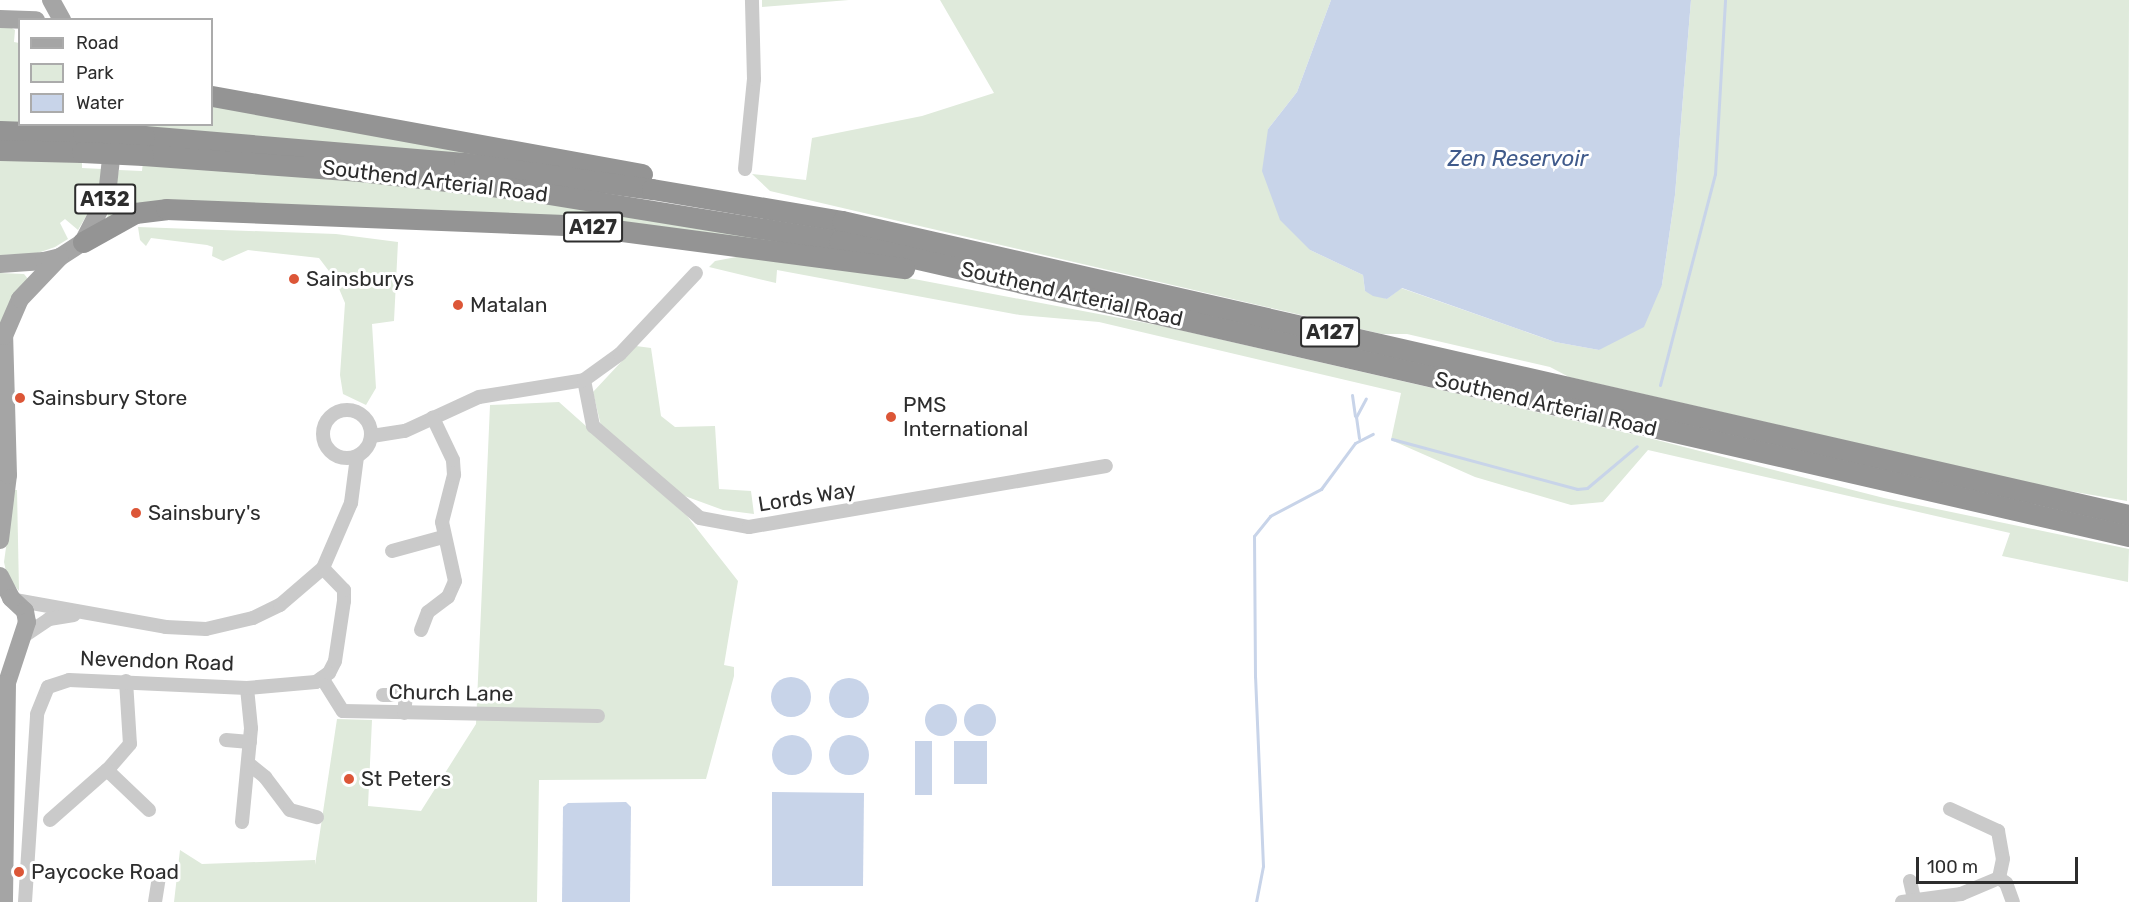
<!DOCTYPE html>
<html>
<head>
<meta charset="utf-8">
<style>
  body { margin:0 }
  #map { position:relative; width:2129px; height:902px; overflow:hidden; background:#fff; font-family:Rubik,sans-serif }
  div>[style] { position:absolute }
  .green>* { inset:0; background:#dfeadb }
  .water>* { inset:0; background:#c8d4e9 }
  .round { border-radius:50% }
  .stream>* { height:3px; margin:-1.5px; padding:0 1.5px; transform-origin:1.5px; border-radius:1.5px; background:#c8d4e9 }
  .minor>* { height:14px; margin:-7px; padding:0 7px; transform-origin:7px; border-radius:7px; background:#cacaca }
  .minor>.ring { margin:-7px; padding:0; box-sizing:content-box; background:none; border:14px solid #cacaca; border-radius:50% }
  .major>* { height:18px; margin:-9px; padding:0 9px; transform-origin:9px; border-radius:9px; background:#a5a5a5 }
  .highway>* { height:21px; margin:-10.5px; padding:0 10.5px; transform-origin:10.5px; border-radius:10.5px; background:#949494 }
  .highway-bridge>* { height:21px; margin:-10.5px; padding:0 10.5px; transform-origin:10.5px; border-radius:10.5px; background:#949494 }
  .dots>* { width:16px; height:16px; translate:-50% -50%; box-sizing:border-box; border:3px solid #fff; border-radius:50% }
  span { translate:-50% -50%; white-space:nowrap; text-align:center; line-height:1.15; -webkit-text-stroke:6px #fff; paint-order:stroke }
  .shield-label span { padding:2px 4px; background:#fff; border:2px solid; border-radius:4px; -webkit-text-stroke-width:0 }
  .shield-label { font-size:20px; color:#2d2d2d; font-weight:700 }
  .street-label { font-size:21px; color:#2d2d2d }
  .poi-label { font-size:21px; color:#2d2d2d }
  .left { translate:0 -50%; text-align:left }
  .water-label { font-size:22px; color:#3f5a8b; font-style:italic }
  .legend { position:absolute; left:18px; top:18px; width:195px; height:108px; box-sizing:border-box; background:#fff; border:2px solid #ababab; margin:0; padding:8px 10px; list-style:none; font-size:18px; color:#2d2d2d }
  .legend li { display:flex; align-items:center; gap:12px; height:30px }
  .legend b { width:30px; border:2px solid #ababab }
  .scale { position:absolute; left:1916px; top:857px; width:162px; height:27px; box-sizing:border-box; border:3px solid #2d2d2d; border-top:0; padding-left:8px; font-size:18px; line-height:21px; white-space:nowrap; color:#2d2d2d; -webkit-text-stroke:4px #fff; paint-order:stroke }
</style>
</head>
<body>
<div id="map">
  <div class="green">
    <div style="clip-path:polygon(762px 0,849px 0,762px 7px)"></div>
    <div style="clip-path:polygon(940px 0,1331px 0,1297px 92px,1268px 129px,1310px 250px,1363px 275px,1365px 291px,1387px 299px,1401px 288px,1555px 342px,1599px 350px,1662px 285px,1675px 195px,1691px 0,2129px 0,2127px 501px,2052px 488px,1569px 377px,1550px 367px,1407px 334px,1382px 334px,770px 191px,752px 174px,806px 180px,812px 138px,922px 116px,994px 93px)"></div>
    <div style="clip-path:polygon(10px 27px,15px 30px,14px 42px,19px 43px,20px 124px,0 125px,0 28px)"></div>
    <div style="clip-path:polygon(212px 101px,543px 161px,144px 130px,144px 125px,212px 124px)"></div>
    <div style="clip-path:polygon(0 156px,82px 159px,82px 168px,102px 169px,100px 192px,78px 230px,65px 219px,60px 223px,68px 239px,55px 247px,35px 254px,0 255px)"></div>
    <div style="clip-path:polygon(143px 161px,420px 184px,855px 251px,159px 203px,106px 222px,119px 170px,142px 171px)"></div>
    <div style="clip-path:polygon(138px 227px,336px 234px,398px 242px,394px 321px,372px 324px,376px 388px,366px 405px,343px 394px,340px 375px,345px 303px,335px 279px,319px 258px,248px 250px,223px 261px,212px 256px,213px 247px,207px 245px,151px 238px,146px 246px,140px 240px)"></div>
    <div style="clip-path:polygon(747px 255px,914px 279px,1167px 327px,1645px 437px,1884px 498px,2129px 549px,2128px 582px,2002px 556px,2010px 533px,1648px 450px,1603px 502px,1571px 505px,1475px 477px,1391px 440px,1401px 393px,1099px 322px,1020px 315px,777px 270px,776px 283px,709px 267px,715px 261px)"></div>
    <div style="clip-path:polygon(0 273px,24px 274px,28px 279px,0 329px)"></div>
    <div style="clip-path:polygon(636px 346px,651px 348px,661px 416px,675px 427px,715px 426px,719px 489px,751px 491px,754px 514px,723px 510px,682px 495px,601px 426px,593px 392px)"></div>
    <div style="clip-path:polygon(559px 402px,687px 516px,738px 581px,724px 665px,734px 667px,734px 676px,706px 779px,539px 780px,537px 902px,174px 902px,180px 850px,202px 864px,315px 860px,315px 865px,337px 719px,372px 720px,368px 806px,421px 811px,476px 724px,490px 405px)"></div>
    <div style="clip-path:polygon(14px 490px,17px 490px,19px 591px,7px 576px,4px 562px)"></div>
  </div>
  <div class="water">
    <div style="clip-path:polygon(1331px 0,1691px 0,1675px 195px,1662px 285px,1644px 327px,1599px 350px,1555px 342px,1402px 288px,1387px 299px,1373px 296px,1365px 291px,1363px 275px,1310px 250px,1280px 220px,1262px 171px,1268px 129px,1297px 92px)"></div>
    <div class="round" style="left:771px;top:677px;width:40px;height:40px"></div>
    <div class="round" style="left:829px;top:678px;width:40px;height:40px"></div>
    <div class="round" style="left:964px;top:704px;width:32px;height:32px"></div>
    <div class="round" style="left:925px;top:704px;width:32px;height:32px"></div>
    <div class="round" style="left:772px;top:735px;width:40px;height:40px"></div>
    <div class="round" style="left:829px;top:735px;width:40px;height:40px"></div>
    <div style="clip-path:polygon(915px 741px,932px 741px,932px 795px,915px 795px)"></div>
    <div style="clip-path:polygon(954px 741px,987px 741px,987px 784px,954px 784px)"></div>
    <div style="clip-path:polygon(772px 792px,864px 793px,863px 886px,772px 886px)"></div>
    <div style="clip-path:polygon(626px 802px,631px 807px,630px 902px,562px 902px,563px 807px,568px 803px)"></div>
  </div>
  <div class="stream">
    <div style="left:1660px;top:385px;width:218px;rotate:-75.4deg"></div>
    <div style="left:1715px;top:174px;width:174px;rotate:-86.7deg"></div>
    <div style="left:1352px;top:395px;width:21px;rotate:82deg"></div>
    <div style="left:1359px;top:438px;width:21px;rotate:-98deg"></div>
    <div style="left:1356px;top:417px;width:21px;rotate:-62deg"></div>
    <div style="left:1392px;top:439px;width:192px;rotate:15.1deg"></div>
    <div style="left:1577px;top:489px;width:10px;rotate:-6deg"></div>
    <div style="left:1587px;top:488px;width:65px;rotate:-40deg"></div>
    <div style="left:1256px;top:902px;width:37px;rotate:-79deg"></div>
    <div style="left:1263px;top:866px;width:189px;rotate:-92.4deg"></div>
    <div style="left:1255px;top:677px;width:141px;rotate:-90.4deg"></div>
    <div style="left:1254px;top:536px;width:26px;rotate:-51deg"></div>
    <div style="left:1270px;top:516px;width:58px;rotate:-27.9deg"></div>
    <div style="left:1321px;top:489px;width:57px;rotate:-53.5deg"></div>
    <div style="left:1355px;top:443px;width:20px;rotate:-27deg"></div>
  </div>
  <div class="minor">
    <div style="left:745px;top:169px;width:90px;rotate:-84.3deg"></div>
    <div style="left:754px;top:79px;width:79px;rotate:-91.5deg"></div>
    <div style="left:584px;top:380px;width:47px;rotate:78.9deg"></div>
    <div style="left:593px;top:426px;width:141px;rotate:40.7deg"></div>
    <div style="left:700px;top:518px;width:50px;rotate:10.4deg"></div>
    <div style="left:749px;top:527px;width:362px;rotate:-9.7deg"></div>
    <div class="ring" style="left:323px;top:410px;width:34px;height:34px"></div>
    <div style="left:372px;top:436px;width:33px;rotate:-9deg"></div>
    <div style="left:405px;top:431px;width:81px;rotate:-24.7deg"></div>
    <div style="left:479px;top:397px;width:106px;rotate:-9.2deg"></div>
    <div style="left:584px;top:380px;width:44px;rotate:-35.8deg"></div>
    <div style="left:620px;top:354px;width:111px;rotate:-46.8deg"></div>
    <div style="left:392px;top:551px;width:53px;rotate:-15.4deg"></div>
    <div style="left:15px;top:600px;width:153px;rotate:10.1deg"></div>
    <div style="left:166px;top:627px;width:40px;rotate:2.9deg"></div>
    <div style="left:206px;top:629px;width:48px;rotate:-13.2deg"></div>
    <div style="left:253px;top:618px;width:30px;rotate:-26deg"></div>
    <div style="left:280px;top:605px;width:57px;rotate:-40.7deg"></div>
    <div style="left:323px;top:568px;width:71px;rotate:-66.7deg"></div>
    <div style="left:351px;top:503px;width:46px;rotate:-82.6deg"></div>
    <div style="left:421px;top:630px;width:19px;rotate:-69deg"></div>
    <div style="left:428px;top:612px;width:25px;rotate:-37deg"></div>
    <div style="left:448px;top:597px;width:17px;rotate:-66deg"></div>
    <div style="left:455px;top:581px;width:60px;rotate:-102.4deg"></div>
    <div style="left:442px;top:522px;width:49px;rotate:-75.7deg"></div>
    <div style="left:454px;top:475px;width:15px;rotate:-94deg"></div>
    <div style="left:453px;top:460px;width:47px;rotate:-115.5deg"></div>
    <div style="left:24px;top:636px;width:30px;rotate:-34deg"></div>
    <div style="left:49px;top:619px;width:25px;rotate:-9deg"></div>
    <div style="left:322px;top:678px;width:39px;rotate:58deg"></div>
    <div style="left:343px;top:711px;width:255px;rotate:1.1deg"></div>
    <div style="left:126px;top:681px;width:63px;rotate:86.4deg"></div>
    <div style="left:130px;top:744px;width:35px;rotate:131deg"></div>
    <div style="left:107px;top:770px;width:58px;rotate:43.6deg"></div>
    <div style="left:383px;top:695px;width:23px"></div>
    <div style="left:406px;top:695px;width:18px;rotate:96deg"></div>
    <div style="left:226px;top:740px;width:24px;rotate:5deg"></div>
    <div style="left:249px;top:764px;width:21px;rotate:39deg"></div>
    <div style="left:265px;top:777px;width:41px;rotate:52.9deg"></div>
    <div style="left:290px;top:810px;width:28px;rotate:15deg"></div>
    <div style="left:1950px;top:809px;width:53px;rotate:24.6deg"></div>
    <div style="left:1998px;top:831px;width:28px;rotate:80deg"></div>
    <div style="left:2003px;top:859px;width:19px;rotate:102deg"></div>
    <div style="left:50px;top:820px;width:76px;rotate:-41.3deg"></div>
    <div style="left:242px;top:822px;width:94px;rotate:-84.5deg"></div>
    <div style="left:251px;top:728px;width:40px;rotate:-95.7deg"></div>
    <div style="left:1910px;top:881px;width:17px;rotate:77deg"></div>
    <div style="left:25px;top:902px;width:188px;rotate:-86.3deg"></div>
    <div style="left:37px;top:714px;width:29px;rotate:-68deg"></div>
    <div style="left:48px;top:687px;width:22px;rotate:-18deg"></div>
    <div style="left:69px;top:680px;width:178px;rotate:2.6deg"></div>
    <div style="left:247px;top:688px;width:69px;rotate:-5deg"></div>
    <div style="left:316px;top:682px;width:16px;rotate:-35deg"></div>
    <div style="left:329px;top:673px;width:13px;rotate:-63deg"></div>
    <div style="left:335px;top:661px;width:61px;rotate:-81.5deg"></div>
    <div style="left:344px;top:601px;width:11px;rotate:-90deg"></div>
    <div style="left:344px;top:590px;width:30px;rotate:-134deg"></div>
    <div style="left:155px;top:902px;width:25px;rotate:-81deg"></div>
    <div style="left:1902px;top:902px;width:60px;rotate:-7.7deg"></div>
    <div style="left:1961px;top:894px;width:41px;rotate:-22.8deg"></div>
    <div style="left:1999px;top:878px;width:9px;rotate:36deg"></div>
    <div style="left:2006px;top:883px;width:20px;rotate:70deg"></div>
  </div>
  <div class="major">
    <div style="left:51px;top:0;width:23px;rotate:61deg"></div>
    <div style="left:0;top:19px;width:36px;rotate:2deg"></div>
    <div style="left:0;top:264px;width:44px;rotate:-3.9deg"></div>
    <div style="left:44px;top:261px;width:16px;rotate:-14deg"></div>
    <div style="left:60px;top:257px;width:27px;rotate:-33deg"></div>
    <div style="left:83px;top:242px;width:53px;rotate:-62.9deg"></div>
    <div style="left:107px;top:195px;width:54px;rotate:-83.7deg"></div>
    <div style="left:0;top:540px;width:65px;rotate:-83deg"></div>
    <div style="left:8px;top:475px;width:139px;rotate:-91.6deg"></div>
    <div style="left:4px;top:336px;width:40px;rotate:-66.6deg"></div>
    <div style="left:20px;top:299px;width:58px;rotate:-46.4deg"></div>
    <div style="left:0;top:576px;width:25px;rotate:63deg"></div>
    <div style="left:11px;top:598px;width:19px;rotate:43deg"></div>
    <div style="left:25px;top:611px;width:11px;rotate:80deg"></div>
    <div style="left:27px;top:622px;width:64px;rotate:108.2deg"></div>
    <div style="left:7px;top:683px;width:219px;rotate:90.8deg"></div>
  </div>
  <div class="highway">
    <div style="left:212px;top:96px;width:437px;rotate:10.3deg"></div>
    <div style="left:0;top:131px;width:83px;rotate:2.1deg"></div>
    <div style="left:144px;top:136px;width:321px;rotate:4.8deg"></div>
    <div style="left:464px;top:163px;width:190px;rotate:7.9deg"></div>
    <div style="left:652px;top:189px;width:193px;rotate:9.6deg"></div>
    <div style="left:842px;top:221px;width:1320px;rotate:12.87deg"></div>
    <div style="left:0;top:150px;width:82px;rotate:1.4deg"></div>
    <div style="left:143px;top:155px;width:218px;rotate:4.2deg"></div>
    <div style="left:360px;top:171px;width:165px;rotate:6.6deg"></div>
    <div style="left:524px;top:190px;width:319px;rotate:9.2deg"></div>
    <div style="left:839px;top:241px;width:1323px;rotate:12.88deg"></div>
    <div style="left:83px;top:242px;width:60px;rotate:-29.1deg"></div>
    <div style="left:135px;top:213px;width:31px;rotate:-7deg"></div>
    <div style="left:166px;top:209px;width:418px;rotate:2.3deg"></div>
    <div style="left:584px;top:226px;width:323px;rotate:7.5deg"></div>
  </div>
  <div class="highway-bridge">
    <div style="left:83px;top:134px;width:61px;rotate:1.9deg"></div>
    <div style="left:82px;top:152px;width:61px;rotate:2.8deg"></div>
  </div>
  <div class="dots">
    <div style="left:294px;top:279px;background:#dc5637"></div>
    <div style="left:458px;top:305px;background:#dc5637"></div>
    <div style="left:20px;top:398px;background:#dc5637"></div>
    <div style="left:891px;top:417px;background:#dc5637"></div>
    <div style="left:136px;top:513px;background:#dc5637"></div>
    <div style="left:349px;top:779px;background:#dc5637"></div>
    <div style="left:19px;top:872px;background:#dc5637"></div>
  </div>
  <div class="shield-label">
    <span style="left:105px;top:199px">A132</span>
    <span style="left:593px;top:227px">A127</span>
    <span style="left:1330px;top:332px">A127</span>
  </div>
  <div class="street-label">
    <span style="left:435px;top:181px;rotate:7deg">Southend Arterial Road</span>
    <span style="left:1072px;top:294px;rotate:13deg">Southend Arterial Road</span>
    <span style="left:1546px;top:404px;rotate:13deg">Southend Arterial Road</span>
    <span style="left:807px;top:497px;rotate:-9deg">Lords Way</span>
    <span style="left:157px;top:661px;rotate:2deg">Nevendon Road</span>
    <span style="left:451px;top:693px;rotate:1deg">Church Lane</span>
  </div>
  <div class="poi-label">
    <span class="left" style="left:306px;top:279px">Sainsburys</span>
    <span class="left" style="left:470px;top:305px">Matalan</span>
    <span class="left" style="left:32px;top:398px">Sainsbury Store</span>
    <span class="left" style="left:903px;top:417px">PMS<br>International</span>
    <span class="left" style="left:148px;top:513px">Sainsbury's</span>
    <span class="left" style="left:361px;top:779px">St Peters</span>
    <span class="left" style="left:31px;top:872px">Paycocke Road</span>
  </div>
  <div class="water-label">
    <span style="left:1518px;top:159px">Zen Reservoir</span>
  </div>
  <ul class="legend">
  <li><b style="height:8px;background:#a5a5a5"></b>Road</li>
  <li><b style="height:16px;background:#dfeadb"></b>Park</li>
  <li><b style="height:16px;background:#c8d4e9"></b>Water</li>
  </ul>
  <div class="scale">100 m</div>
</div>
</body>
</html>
